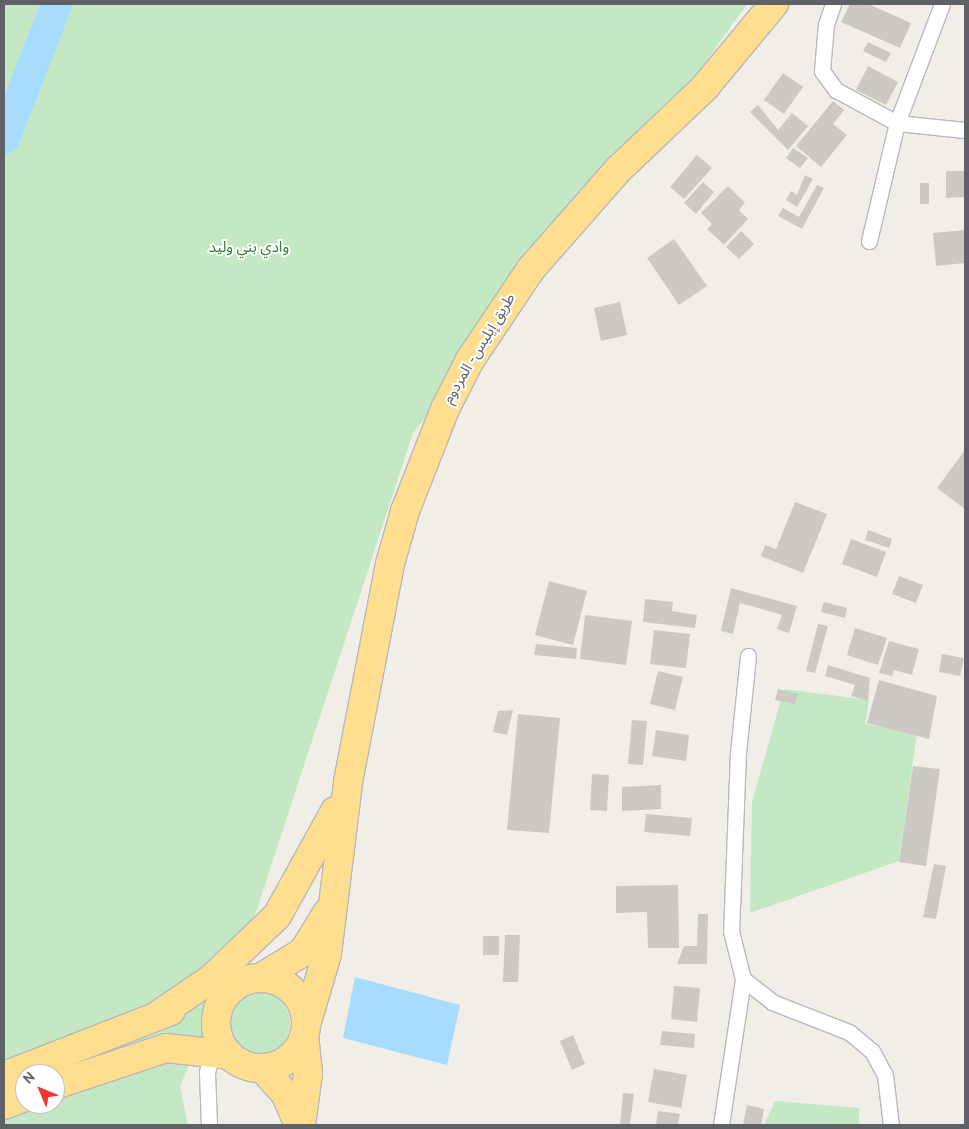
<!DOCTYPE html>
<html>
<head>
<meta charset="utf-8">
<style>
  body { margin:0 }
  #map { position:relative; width:969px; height:1129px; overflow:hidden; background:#f0eee6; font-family:Overpass,"Noto Sans Arabic",sans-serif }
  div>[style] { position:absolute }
  .green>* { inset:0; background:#c4e8c3 }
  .round { border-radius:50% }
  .water>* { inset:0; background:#a8dcff }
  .river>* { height:31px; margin:-15.5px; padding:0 15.5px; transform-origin:15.5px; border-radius:15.5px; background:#a8dcff }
  .building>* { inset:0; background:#ccc9c3 }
  .roads { filter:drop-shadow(1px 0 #b7b9bd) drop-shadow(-1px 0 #b7b9bd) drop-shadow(0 1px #b7b9bd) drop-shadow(0 -1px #b7b9bd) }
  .street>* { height:15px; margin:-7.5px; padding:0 7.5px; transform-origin:7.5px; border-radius:7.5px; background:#fff }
  .highway>* { height:28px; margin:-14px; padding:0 14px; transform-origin:14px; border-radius:14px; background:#ffdf8f }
  .highway>.ring { margin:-14px; padding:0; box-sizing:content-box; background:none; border:28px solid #ffdf8f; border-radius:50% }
  span { translate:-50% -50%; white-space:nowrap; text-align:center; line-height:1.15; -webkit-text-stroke:4px #fff; paint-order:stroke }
  .park-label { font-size:15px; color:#328233 }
  .street-label { font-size:15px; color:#5e6267 }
  .frame { position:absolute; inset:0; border:5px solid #5e6267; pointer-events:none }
  .north { position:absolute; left:15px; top:1064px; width:50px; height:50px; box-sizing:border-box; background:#fff; border:1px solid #bfc0c2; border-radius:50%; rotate:315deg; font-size:14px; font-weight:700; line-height:20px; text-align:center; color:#5e6267 }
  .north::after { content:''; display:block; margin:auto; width:18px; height:22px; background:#ed3930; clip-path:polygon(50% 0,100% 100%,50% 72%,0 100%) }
</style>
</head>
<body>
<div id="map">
  <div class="green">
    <div style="clip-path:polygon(evenodd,4px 4px,747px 4px,668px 114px,413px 433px,252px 924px,180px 1086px,188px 1125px,4px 1125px,4px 4px,25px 1074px,55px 1074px,55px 1104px,25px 1104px,25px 1074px)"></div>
    <div style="clip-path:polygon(784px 689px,869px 700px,865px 724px,917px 733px,899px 861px,750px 913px,752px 802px)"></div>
    <div class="round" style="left:228px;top:992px;width:62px;height:62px"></div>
    <div style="clip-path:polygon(775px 1101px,859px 1108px,859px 1125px,764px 1125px)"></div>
  </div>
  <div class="water">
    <div style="clip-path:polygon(355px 977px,460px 1005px,447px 1065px,343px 1038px)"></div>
  </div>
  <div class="river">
    <div style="left:4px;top:138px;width:144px;rotate:-68.8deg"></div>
  </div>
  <div class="building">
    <div style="clip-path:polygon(850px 4px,868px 4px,911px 23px,900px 48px,841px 22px)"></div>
    <div style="clip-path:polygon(868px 42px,891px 53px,886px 62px,863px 51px)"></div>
    <div style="clip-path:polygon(868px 66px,898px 82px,886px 105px,856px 90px)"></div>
    <div style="clip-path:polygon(783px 73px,803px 87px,784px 114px,764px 100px)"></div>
    <div style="clip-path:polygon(833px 101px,844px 110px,833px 124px,847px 135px,821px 167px,796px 146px)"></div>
    <div style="clip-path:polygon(758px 105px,778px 130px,792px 113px,808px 126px,788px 150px,750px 112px)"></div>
    <div style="clip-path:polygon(793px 148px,808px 158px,800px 168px,786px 158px)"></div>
    <div style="clip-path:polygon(697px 155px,712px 168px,684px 199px,670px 187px)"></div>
    <div style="clip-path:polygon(946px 171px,965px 171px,965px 197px,946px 198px)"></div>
    <div style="clip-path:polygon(805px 175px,813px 179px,797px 207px,786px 200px,791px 191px,797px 195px)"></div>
    <div style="clip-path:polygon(703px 182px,714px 192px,696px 214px,684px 203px)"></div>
    <div style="clip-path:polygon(920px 183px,929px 183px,929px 204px,920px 204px)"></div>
    <div style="clip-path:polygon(817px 185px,824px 188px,802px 229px,778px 216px,783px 208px,799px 217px)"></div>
    <div style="clip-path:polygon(728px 186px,745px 203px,739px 210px,748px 219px,724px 245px,707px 229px,712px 224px,701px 213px)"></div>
    <div style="clip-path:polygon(965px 230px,965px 263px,936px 266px,933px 233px)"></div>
    <div style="clip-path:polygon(741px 231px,754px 244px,739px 259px,726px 247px)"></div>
    <div style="clip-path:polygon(674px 239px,707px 286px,679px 305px,647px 258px)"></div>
    <div style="clip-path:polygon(620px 302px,627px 335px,601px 341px,594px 308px)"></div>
    <div style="clip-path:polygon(965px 450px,965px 509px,937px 488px)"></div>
    <div style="clip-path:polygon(795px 502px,827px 514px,803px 573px,761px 556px,765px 545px,776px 549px)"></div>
    <div style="clip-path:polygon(868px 530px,892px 539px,889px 548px,865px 540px)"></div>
    <div style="clip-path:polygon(851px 539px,886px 552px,877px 577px,842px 564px)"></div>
    <div style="clip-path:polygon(899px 576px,923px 585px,916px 603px,892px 594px)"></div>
    <div style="clip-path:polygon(549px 581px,587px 591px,573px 645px,535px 635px)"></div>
    <div style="clip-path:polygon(731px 588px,797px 606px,789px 633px,777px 629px,782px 615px,740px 603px,733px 634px,721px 631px)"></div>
    <div style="clip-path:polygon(645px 599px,673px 602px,672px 611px,697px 615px,695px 628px,643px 622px)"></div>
    <div style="clip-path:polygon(824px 602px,847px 608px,845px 618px,821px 612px)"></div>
    <div style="clip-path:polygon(585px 615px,632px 621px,626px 665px,580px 659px)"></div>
    <div style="clip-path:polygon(818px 624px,828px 626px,815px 673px,806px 671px)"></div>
    <div style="clip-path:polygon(855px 628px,887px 638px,878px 665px,847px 655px)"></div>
    <div style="clip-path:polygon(654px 630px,690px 634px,686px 668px,650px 664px)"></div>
    <div style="clip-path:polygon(889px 641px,919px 649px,912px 675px,894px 670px,892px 676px,879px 673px)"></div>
    <div style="clip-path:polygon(536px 644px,577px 648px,576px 659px,534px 655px)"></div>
    <div style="clip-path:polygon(942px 654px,964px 658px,960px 676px,939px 672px)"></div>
    <div style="clip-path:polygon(828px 665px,870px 678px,868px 701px,851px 696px,855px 685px,825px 676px)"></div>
    <div style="clip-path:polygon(658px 671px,683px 677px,675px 710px,650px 704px)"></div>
    <div style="clip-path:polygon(879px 680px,937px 696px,929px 739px,867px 723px)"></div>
    <div style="clip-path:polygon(778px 689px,798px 694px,795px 704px,775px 700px)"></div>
    <div style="clip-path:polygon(513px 710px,507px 735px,493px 732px,498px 711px)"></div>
    <div style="clip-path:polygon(518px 714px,560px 718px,549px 833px,507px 830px)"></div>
    <div style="clip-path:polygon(632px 720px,647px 721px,643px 765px,628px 764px)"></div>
    <div style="clip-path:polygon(656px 730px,689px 735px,686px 761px,652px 756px)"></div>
    <div style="clip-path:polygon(913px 766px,940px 769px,926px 866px,899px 862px)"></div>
    <div style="clip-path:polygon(592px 774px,609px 775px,607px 811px,590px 810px)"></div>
    <div style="clip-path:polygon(661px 785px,661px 809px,622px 811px,622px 787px)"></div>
    <div style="clip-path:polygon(646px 814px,692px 818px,690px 836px,644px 832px)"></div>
    <div style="clip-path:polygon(934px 864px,946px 866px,936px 919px,923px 917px)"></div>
    <div style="clip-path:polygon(678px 885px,679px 948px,648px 948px,647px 912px,616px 913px,616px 886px)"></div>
    <div style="clip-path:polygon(698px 914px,708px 914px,707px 964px,677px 964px,684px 946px,697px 946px)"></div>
    <div style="clip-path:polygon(505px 935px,520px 935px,518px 982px,503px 982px)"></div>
    <div style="clip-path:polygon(483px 936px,499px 936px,499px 955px,483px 955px)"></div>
    <div style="clip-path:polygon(674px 986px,700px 988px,697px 1022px,671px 1019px)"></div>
    <div style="clip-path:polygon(662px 1031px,695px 1034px,694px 1048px,660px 1045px)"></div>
    <div style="clip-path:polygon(573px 1035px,585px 1064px,572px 1070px,560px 1041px)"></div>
    <div style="clip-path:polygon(654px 1069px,687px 1075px,681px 1108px,648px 1102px)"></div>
    <div style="clip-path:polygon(623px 1093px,634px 1094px,630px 1125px,620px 1125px)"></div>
    <div style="clip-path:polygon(747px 1105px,764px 1109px,761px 1125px,743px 1125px)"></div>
    <div style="clip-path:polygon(658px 1111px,680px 1114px,678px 1125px,656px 1125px)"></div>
  </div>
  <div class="roads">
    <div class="street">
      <div style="left:833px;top:4px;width:21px;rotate:109deg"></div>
      <div style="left:826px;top:24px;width:47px;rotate:94.9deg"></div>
      <div style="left:822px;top:71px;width:24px;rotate:54deg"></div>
      <div style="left:836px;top:90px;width:69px;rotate:28.4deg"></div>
      <div style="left:897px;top:123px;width:68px;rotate:5.9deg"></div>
      <div style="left:869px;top:241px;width:121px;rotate:-76.7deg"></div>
      <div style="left:897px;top:123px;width:127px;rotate:-69.3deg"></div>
      <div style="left:748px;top:656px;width:97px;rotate:95.9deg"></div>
      <div style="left:738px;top:752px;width:179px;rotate:92.2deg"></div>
      <div style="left:731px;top:931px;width:49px;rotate:76deg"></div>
      <div style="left:743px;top:979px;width:37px;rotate:38deg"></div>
      <div style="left:772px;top:1002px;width:83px;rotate:21.3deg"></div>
      <div style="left:849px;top:1032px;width:30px;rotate:40deg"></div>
      <div style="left:872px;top:1051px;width:27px;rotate:62deg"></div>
      <div style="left:885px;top:1075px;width:50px;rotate:83.2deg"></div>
      <div style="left:209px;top:1125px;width:53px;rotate:-92.2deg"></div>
      <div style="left:207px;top:1072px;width:38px;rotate:-75deg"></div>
      <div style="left:721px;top:1125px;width:148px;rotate:-81.4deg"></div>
    </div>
    <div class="highway">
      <div style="left:262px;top:977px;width:48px;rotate:-31.4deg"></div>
      <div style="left:303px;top:952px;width:46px;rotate:-58.4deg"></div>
      <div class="ring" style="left:216px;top:978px;width:62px;height:62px"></div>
      <div style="left:155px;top:1017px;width:68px;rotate:-34.2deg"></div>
      <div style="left:211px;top:979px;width:91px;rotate:-43.7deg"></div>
      <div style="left:277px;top:916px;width:120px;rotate:-61.1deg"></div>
      <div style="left:306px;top:1025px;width:74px;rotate:-73.5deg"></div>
      <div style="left:327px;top:954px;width:173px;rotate:-83deg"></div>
      <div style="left:348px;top:782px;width:222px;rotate:-79.1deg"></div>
      <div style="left:390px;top:564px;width:55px;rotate:-74.2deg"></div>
      <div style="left:405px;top:511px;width:110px;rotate:-68.6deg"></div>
      <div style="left:445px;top:409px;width:55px;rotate:-63deg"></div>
      <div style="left:470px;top:360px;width:110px;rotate:-56.2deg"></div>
      <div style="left:531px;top:269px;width:133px;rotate:-48.7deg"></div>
      <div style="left:619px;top:169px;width:119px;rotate:-43.6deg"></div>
      <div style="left:705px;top:87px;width:108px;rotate:-50.3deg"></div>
      <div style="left:262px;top:1068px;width:36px;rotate:48deg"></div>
      <div style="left:286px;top:1095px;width:33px;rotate:67deg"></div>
      <div style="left:4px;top:1076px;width:179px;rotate:-21.3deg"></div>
      <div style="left:55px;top:1085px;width:117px;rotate:-18.4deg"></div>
      <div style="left:166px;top:1048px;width:63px;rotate:6.3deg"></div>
      <div style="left:4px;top:1105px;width:22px;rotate:-21deg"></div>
      <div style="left:301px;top:1125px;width:52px;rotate:-82.3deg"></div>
      <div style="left:308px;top:1073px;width:38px;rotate:-96deg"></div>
    </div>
  </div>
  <div class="park-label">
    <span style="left:249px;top:249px">وادي بني وليد</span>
  </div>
  <div class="street-label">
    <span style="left:480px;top:349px;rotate:-59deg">طريق إيليس- المردوم</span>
  </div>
  <div class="frame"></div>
  <div class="north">N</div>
</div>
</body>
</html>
